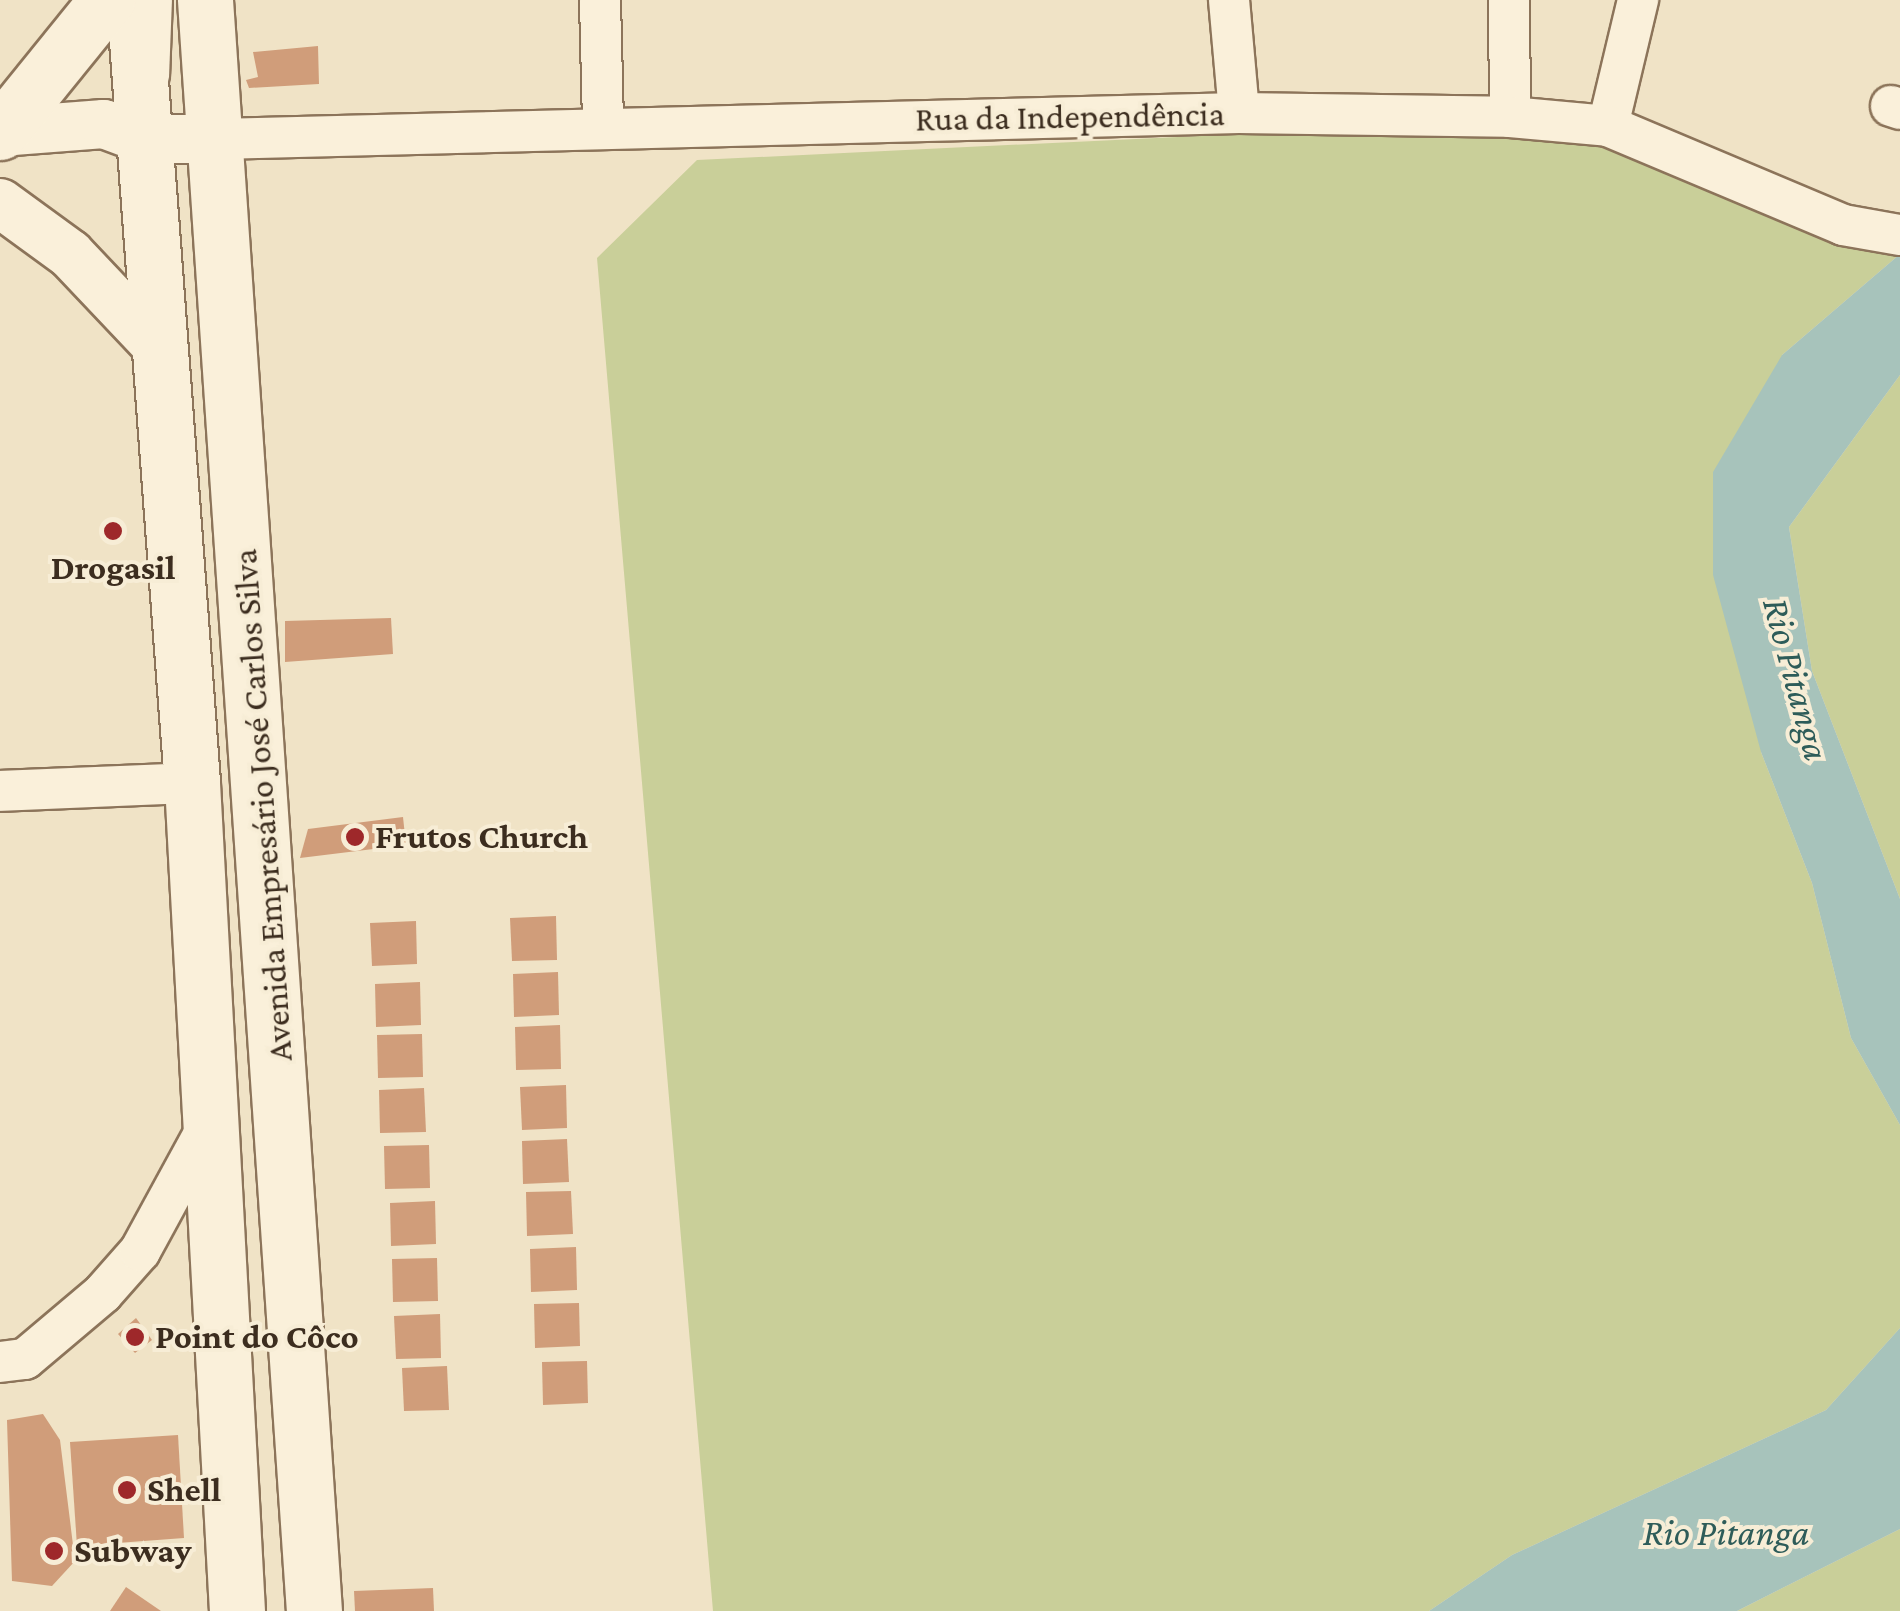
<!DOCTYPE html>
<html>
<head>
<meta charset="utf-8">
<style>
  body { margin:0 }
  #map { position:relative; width:1900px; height:1611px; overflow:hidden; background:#f0e3c6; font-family:"Crimson Pro",serif }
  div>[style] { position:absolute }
  .green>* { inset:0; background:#c9cf99 }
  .water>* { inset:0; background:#a7c3bb }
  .building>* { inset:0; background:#d09d7a }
  .roads { filter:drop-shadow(2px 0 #8c745a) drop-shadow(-2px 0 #8c745a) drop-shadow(0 2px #8c745a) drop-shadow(0 -2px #8c745a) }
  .service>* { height:20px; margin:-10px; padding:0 10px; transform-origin:10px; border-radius:10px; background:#faf0da }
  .minor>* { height:40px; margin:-20px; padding:0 20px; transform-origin:20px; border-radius:20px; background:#faf0da }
  .tertiary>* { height:48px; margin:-24px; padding:0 24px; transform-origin:24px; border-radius:24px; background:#faf0da }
  .secondary>* { height:55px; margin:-27.5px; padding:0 27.5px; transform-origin:27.5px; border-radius:27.5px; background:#faf0da }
  .dots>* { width:28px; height:28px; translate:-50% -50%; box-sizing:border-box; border:5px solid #f7edd6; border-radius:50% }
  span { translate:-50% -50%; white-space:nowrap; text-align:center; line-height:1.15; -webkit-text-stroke:8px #f7edd6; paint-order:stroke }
  .street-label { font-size:35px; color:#3c2d1f }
  .poi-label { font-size:35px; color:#3c2d1f; font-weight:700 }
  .left { translate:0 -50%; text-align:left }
  .water-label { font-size:38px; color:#2e5c59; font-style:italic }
</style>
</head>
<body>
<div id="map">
  <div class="green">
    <div style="clip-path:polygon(1281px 132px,1606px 142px,1900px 254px,1782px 355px,1761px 752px,1812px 883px,1851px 1038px,1900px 1125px,1900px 1328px,1826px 1410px,1512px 1555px,1429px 1611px,713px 1611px,597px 258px,697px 160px)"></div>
    <div style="clip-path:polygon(1900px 375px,1900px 899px,1812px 671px,1789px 527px)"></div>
    <div style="clip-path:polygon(1900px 1529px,1900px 1611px,1737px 1611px)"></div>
  </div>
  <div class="water">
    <div style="clip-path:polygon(1900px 254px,1900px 375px,1789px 527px,1812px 671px,1900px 899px,1900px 1125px,1851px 1038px,1812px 883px,1761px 752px,1713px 575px,1713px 472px,1782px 355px)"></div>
    <div style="clip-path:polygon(1900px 1328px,1900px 1529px,1737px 1611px,1429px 1611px,1512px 1555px,1826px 1410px)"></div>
  </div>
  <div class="building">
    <div style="clip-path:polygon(318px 46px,319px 84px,249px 88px,246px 80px,258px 77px,253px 52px)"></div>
    <div style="clip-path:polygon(391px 618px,393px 654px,285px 662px,285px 621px)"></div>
    <div style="clip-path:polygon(403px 817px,406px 845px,300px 858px,308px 829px)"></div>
    <div style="clip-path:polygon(556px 916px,557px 960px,512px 961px,510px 918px)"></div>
    <div style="clip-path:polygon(416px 921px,417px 964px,372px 966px,370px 923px)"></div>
    <div style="clip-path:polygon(558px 972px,559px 1015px,514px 1017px,513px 974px)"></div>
    <div style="clip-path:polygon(420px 982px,421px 1025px,376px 1027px,375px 984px)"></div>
    <div style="clip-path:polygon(560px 1025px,561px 1069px,516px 1070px,515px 1027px)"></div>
    <div style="clip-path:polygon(422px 1034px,423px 1077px,378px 1078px,377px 1035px)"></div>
    <div style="clip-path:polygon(566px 1085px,567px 1128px,522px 1130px,520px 1087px)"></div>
    <div style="clip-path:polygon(424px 1088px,426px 1132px,380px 1133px,379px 1090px)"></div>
    <div style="clip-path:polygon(567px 1139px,569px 1182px,523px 1184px,522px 1141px)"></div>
    <div style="clip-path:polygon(429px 1145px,430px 1188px,385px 1189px,384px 1146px)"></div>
    <div style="clip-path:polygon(571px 1191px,573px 1234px,527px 1236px,526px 1192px)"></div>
    <div style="clip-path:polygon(435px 1201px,436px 1244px,391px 1246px,390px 1203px)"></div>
    <div style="clip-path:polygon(576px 1247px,577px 1290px,531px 1292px,530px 1249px)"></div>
    <div style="clip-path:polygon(437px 1258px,438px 1301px,393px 1302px,392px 1259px)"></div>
    <div style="clip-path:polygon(579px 1303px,580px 1346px,535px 1348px,534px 1304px)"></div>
    <div style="clip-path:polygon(440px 1314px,441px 1358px,396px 1359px,394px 1316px)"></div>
    <div style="clip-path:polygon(136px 1318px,152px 1340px,135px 1353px,118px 1334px)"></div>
    <div style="clip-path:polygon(587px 1361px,588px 1403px,543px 1405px,542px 1362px)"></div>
    <div style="clip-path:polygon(447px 1366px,449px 1410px,404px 1411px,402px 1368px)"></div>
    <div style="clip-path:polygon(43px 1414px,60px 1440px,75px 1561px,52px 1586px,12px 1581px,7px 1420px)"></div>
    <div style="clip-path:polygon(178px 1435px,184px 1538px,77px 1546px,70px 1442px)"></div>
    <div style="clip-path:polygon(126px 1587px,161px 1611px,110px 1611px)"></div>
    <div style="clip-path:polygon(433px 1588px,434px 1611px,355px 1611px,354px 1591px)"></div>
  </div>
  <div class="roads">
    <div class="service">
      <div style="left:159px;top:77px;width:77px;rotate:-87.8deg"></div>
    </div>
    <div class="minor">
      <div style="left:600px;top:0;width:126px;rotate:88.6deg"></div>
      <div style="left:1229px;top:0;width:113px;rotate:84.9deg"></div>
      <div style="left:1509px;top:0;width:117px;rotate:89.5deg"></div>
      <div style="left:1891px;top:106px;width:9px;rotate:18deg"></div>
      <div style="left:1608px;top:126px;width:130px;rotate:-76.6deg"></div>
      <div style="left:218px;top:139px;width:1021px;rotate:-1.46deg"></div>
      <div style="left:1239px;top:113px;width:271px;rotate:0.8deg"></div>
      <div style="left:1510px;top:117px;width:98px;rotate:5.2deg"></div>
      <div style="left:1608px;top:126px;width:255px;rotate:22.8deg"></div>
      <div style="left:1843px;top:225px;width:58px;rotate:10deg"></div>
      <div style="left:0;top:791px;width:192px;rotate:-2.4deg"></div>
      <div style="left:0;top:1362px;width:25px;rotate:-7deg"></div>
      <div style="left:25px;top:1359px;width:102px;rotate:-40.2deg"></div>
      <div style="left:103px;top:1293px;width:56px;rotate:-48.6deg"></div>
      <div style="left:140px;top:1251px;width:138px;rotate:-61.4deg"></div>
    </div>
    <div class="tertiary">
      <div style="left:0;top:132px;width:104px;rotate:-4.4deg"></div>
      <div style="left:104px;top:124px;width:43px;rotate:20.6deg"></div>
      <div style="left:144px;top:139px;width:74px"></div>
      <div style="left:0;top:203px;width:87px;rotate:36.1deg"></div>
      <div style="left:70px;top:254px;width:124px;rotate:46.6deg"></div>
    </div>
    <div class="secondary">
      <div style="left:134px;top:0;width:785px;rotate:85.76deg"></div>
      <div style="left:192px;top:783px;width:829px;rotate:86.89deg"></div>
      <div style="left:205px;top:0;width:1615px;rotate:86.13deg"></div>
      <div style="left:0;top:132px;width:170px;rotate:-51deg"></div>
    </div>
  </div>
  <div class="dots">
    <div style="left:113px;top:531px;background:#9e282a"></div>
    <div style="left:355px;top:837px;background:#9e282a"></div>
    <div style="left:135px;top:1337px;background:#9e282a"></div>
    <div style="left:127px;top:1490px;background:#9e282a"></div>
    <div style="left:54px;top:1551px;background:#9e282a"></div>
  </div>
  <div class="street-label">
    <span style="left:1070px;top:117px;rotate:-1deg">Rua da Independência</span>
    <span style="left:263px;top:805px;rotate:-94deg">Avenida Empresário José Carlos Silva</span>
  </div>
  <div class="poi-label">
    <span style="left:113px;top:568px">Drogasil</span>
    <span class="left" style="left:375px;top:837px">Frutos Church</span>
    <span class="left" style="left:155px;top:1337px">Point do Côco</span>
    <span class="left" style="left:147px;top:1490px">Shell</span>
    <span class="left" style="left:74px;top:1551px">Subway</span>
  </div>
  <div class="water-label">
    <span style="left:1796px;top:679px;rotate:75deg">Rio Pitanga</span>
    <span style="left:1726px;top:1533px">Rio Pitanga</span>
  </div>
</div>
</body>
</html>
